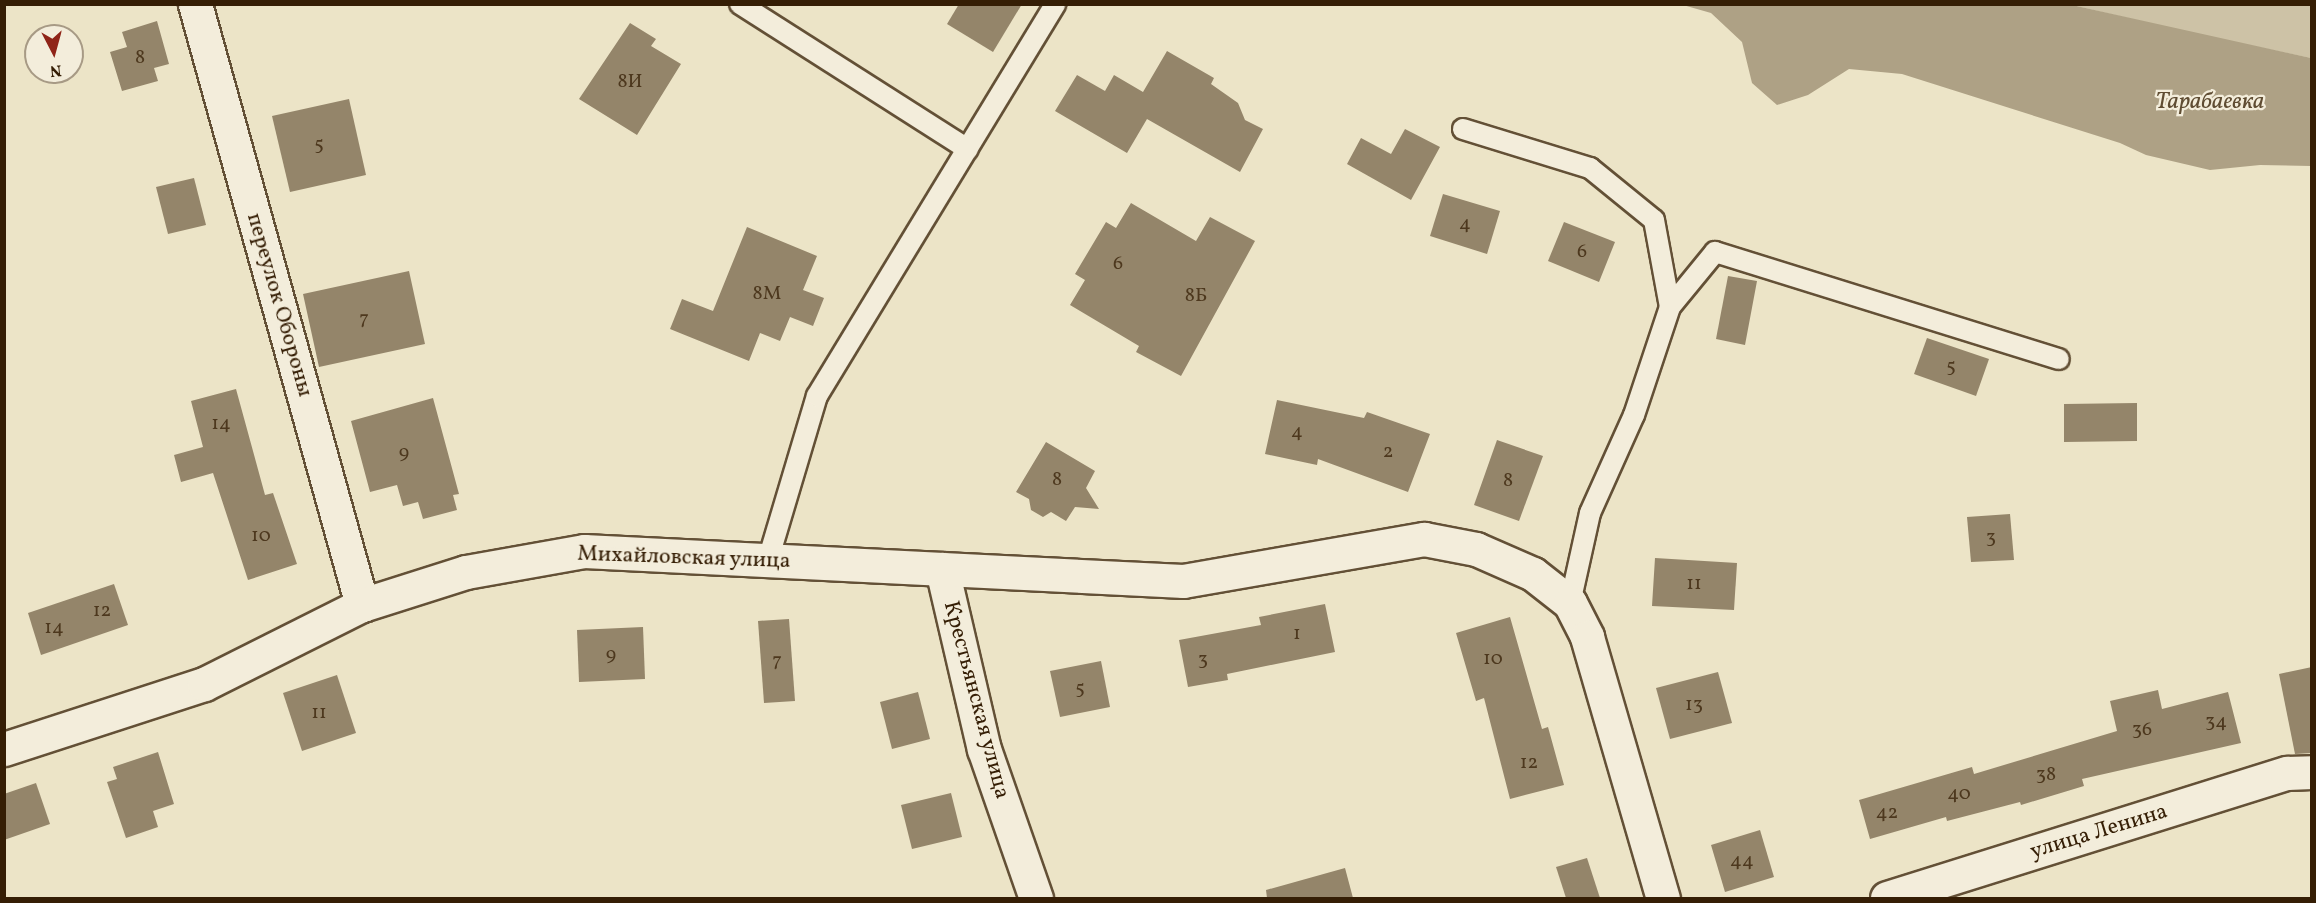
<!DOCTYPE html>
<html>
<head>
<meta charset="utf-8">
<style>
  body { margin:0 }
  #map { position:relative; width:2316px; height:903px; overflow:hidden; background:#ece4c7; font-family:Vollkorn,serif }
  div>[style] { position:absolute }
  .green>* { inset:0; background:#cdc2a6 }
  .water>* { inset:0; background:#aea185 }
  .building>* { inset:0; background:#94856a }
  .roads { filter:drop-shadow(2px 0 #635036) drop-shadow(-2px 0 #635036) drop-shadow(0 2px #635036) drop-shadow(0 -2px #635036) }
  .lane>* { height:20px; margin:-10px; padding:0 10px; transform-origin:10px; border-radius:10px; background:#f3eddb }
  .street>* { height:33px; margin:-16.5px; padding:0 16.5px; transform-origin:16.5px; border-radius:16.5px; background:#f3eddb }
  .secondary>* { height:33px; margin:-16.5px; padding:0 16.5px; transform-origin:16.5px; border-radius:16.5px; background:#f3eddb }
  span { translate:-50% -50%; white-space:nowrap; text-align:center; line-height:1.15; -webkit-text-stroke:4.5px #f3eddb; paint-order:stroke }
  .number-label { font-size:20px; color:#4d381e }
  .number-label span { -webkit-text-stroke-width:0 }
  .street-label { font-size:22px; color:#351e05 }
  .water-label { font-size:24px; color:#5f4c32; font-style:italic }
  .frame { position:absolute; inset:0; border:6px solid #351e05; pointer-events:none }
  .north { position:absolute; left:24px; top:24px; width:60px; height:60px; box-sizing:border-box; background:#f3eddb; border:2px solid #a79a85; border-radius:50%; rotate:174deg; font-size:16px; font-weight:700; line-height:24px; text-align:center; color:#351e05 }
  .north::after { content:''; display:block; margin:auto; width:21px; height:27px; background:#8f2418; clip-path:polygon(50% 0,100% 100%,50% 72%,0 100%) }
</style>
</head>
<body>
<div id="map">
  <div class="green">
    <div style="clip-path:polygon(2072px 5px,2311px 5px,2311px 58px,2197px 34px)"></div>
  </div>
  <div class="water">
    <div style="clip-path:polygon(1683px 5px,2072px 5px,2311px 58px,2311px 166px,2260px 165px,2210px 170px,2146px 155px,2120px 143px,1902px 74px,1849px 69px,1808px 95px,1777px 105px,1752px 83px,1742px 42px,1711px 13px)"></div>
  </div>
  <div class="building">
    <div style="clip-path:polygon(959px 4px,1022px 4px,993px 52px,947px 24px)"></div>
    <div style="clip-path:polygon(157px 21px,169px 64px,154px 68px,158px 81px,122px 91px,110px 52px,127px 47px,122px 32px)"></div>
    <div style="clip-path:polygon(630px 23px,656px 39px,651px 46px,681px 64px,637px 135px,579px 99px)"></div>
    <div style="clip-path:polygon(1167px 51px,1214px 78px,1211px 84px,1238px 103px,1245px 120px,1263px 129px,1240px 172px,1147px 119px,1127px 153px,1055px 111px,1077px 75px,1105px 91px,1114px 75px,1143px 92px)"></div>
    <div style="clip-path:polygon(349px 99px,366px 175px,290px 192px,272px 116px)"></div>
    <div style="clip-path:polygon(1405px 129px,1440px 147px,1411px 200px,1347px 164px,1361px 138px,1391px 154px)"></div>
    <div style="clip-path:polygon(194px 178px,206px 225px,168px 234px,156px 187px)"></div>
    <div style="clip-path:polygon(1443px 194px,1500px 211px,1487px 254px,1430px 236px)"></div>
    <div style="clip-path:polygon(1131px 203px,1196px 241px,1210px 217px,1255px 241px,1181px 376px,1136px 352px,1139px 346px,1070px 305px,1085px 280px,1075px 274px,1106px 222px,1116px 228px)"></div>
    <div style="clip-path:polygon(1564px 222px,1615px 242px,1599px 282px,1548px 261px)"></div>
    <div style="clip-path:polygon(747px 227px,817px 256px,803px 290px,824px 298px,813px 326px,790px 317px,780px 341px,760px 333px,749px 361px,670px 329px,682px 299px,713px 311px)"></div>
    <div style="clip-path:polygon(409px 271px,425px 344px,319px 367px,303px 294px)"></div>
    <div style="clip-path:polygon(1728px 276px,1757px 281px,1745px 345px,1716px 339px)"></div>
    <div style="clip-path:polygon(1927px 338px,1989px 359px,1976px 396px,1914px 374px)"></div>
    <div style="clip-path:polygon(236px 389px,265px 495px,273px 493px,297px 564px,248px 580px,213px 473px,181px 482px,174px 455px,203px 447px,191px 401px)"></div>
    <div style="clip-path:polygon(433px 398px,459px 494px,453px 495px,457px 510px,423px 519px,418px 502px,403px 506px,397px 485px,370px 492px,351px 421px)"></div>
    <div style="clip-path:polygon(1277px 400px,1364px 418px,1367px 412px,1430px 434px,1408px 492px,1318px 459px,1317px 465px,1265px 454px)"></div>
    <div style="clip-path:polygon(2137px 403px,2137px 441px,2064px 442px,2064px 404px)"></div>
    <div style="clip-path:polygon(1497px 440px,1543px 456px,1519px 521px,1474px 505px)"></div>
    <div style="clip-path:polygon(1046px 442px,1095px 471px,1086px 488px,1099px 509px,1075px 507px,1066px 521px,1051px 512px,1043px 517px,1031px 510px,1029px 499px,1016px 492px)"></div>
    <div style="clip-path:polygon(2010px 514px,2014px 560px,1971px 562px,1967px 517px)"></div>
    <div style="clip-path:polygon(1655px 558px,1737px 563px,1734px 610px,1652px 606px)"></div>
    <div style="clip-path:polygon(114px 584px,128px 625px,41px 655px,28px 613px)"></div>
    <div style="clip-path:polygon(1325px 604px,1335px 652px,1227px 674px,1228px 680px,1188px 687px,1179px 640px,1261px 625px,1259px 617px)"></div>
    <div style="clip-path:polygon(1510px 617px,1542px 729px,1548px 727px,1564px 785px,1510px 799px,1484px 698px,1476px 701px,1456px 633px)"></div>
    <div style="clip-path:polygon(789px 619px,795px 701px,764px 703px,758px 621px)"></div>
    <div style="clip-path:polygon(643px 627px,645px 679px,579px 682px,577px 630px)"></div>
    <div style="clip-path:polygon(1101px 661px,1110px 707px,1060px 717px,1050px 671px)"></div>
    <div style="clip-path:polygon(2312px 667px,2312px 753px,2295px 754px,2279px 674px)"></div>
    <div style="clip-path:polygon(1718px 672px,1732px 723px,1670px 739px,1656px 688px)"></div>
    <div style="clip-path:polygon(337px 675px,356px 733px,302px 751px,283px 693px)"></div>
    <div style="clip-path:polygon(2158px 690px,2162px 709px,2228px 692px,2241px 743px,2082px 779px,2084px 786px,2021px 805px,2020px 802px,1947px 821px,1946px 817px,1870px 839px,1859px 800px,1972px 767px,1974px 774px,2117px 731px,2110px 701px)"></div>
    <div style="clip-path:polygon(918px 692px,930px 739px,892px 749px,880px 702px)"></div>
    <div style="clip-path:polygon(158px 752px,174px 804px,153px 811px,158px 827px,126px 838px,107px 782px,117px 779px,113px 767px)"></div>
    <div style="clip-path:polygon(36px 783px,50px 824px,4px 840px,4px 794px)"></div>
    <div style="clip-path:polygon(951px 793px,962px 837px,912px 849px,901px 805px)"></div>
    <div style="clip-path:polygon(1760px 830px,1774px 877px,1725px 892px,1711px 845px)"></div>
    <div style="clip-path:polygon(1587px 858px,1600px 898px,1566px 898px,1556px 867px)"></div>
    <div style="clip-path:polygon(1345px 868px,1353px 898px,1267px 898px,1266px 890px)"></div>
  </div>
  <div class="roads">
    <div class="lane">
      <div style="left:740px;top:4px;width:270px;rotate:32.5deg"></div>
      <div style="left:1463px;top:129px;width:133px;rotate:17.1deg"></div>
      <div style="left:1590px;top:168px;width:82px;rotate:39.1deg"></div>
      <div style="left:1654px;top:220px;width:88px;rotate:79.6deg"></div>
      <div style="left:1670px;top:307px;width:114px;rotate:108.4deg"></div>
      <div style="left:1634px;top:415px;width:107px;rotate:114.2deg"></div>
      <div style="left:1590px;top:513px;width:92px;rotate:102.5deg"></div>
      <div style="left:1670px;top:307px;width:71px;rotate:-50.7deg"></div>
      <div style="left:1715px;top:252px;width:360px;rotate:17.3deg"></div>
      <div style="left:768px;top:560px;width:171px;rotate:-73.4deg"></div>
      <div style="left:817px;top:396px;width:459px;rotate:-58.7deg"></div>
    </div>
    <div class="street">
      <div style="left:195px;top:4px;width:624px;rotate:74.47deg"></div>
      <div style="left:942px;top:569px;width:185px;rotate:76.9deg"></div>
      <div style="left:984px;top:749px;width:158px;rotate:70.8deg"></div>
      <div style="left:1887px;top:898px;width:419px;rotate:-17.4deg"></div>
      <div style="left:2287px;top:773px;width:25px;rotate:-2deg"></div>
    </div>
    <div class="secondary">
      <div style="left:4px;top:749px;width:210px;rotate:-18deg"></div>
      <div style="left:204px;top:684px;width:177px;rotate:-26.6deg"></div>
      <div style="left:362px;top:605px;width:109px;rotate:-17.6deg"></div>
      <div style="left:466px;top:572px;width:120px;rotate:-10.1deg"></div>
      <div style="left:584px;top:551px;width:600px;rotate:2.87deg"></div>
      <div style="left:1183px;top:581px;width:245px;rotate:-9.9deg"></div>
      <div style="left:1424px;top:539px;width:53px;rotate:10.9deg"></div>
      <div style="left:1476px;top:549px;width:62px;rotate:23.7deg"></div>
      <div style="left:1533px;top:574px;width:47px;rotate:38.1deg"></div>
      <div style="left:1570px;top:603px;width:38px;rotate:63deg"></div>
      <div style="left:1587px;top:637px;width:272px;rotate:73.8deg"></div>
    </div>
  </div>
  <div class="number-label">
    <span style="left:140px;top:58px">8</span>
    <span style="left:630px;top:82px">8И</span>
    <span style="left:319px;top:145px">5</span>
    <span style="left:1465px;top:224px">4</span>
    <span style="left:1582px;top:252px">6</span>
    <span style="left:1118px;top:264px">6</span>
    <span style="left:767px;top:294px">8М</span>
    <span style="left:1196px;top:296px">8Б</span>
    <span style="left:364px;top:319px">7</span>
    <span style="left:1951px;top:367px">5</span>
    <span style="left:221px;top:424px">14</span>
    <span style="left:1297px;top:432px">4</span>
    <span style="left:1388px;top:452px">2</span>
    <span style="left:404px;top:453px">9</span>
    <span style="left:1057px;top:480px">8</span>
    <span style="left:1508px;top:481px">8</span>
    <span style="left:261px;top:536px">10</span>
    <span style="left:1991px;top:538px">3</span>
    <span style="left:1694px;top:584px">11</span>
    <span style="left:102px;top:611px">12</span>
    <span style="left:54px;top:628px">14</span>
    <span style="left:1297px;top:634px">1</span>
    <span style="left:611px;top:655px">9</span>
    <span style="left:1493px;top:659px">10</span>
    <span style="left:1203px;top:660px">3</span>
    <span style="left:777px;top:661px">7</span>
    <span style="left:1080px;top:689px">5</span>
    <span style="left:1694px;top:705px">13</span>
    <span style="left:319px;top:713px">11</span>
    <span style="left:2216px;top:722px">34</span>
    <span style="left:2142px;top:730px">36</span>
    <span style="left:1529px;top:763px">12</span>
    <span style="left:2046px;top:775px">38</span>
    <span style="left:1959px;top:794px">40</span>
    <span style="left:1887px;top:813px">42</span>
    <span style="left:1742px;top:861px">44</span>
  </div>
  <div class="street-label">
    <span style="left:279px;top:305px;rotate:74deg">переулок Обороны</span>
    <span style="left:684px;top:558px;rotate:2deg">Михайловская улица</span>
    <span style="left:976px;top:700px;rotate:75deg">Крестьянская улица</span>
    <span style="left:2099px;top:832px;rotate:-17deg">улица Ленина</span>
  </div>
  <div class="water-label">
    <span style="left:2210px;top:103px">Тарабаевка</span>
  </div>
  <div class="frame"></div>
  <div class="north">N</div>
</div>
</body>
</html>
